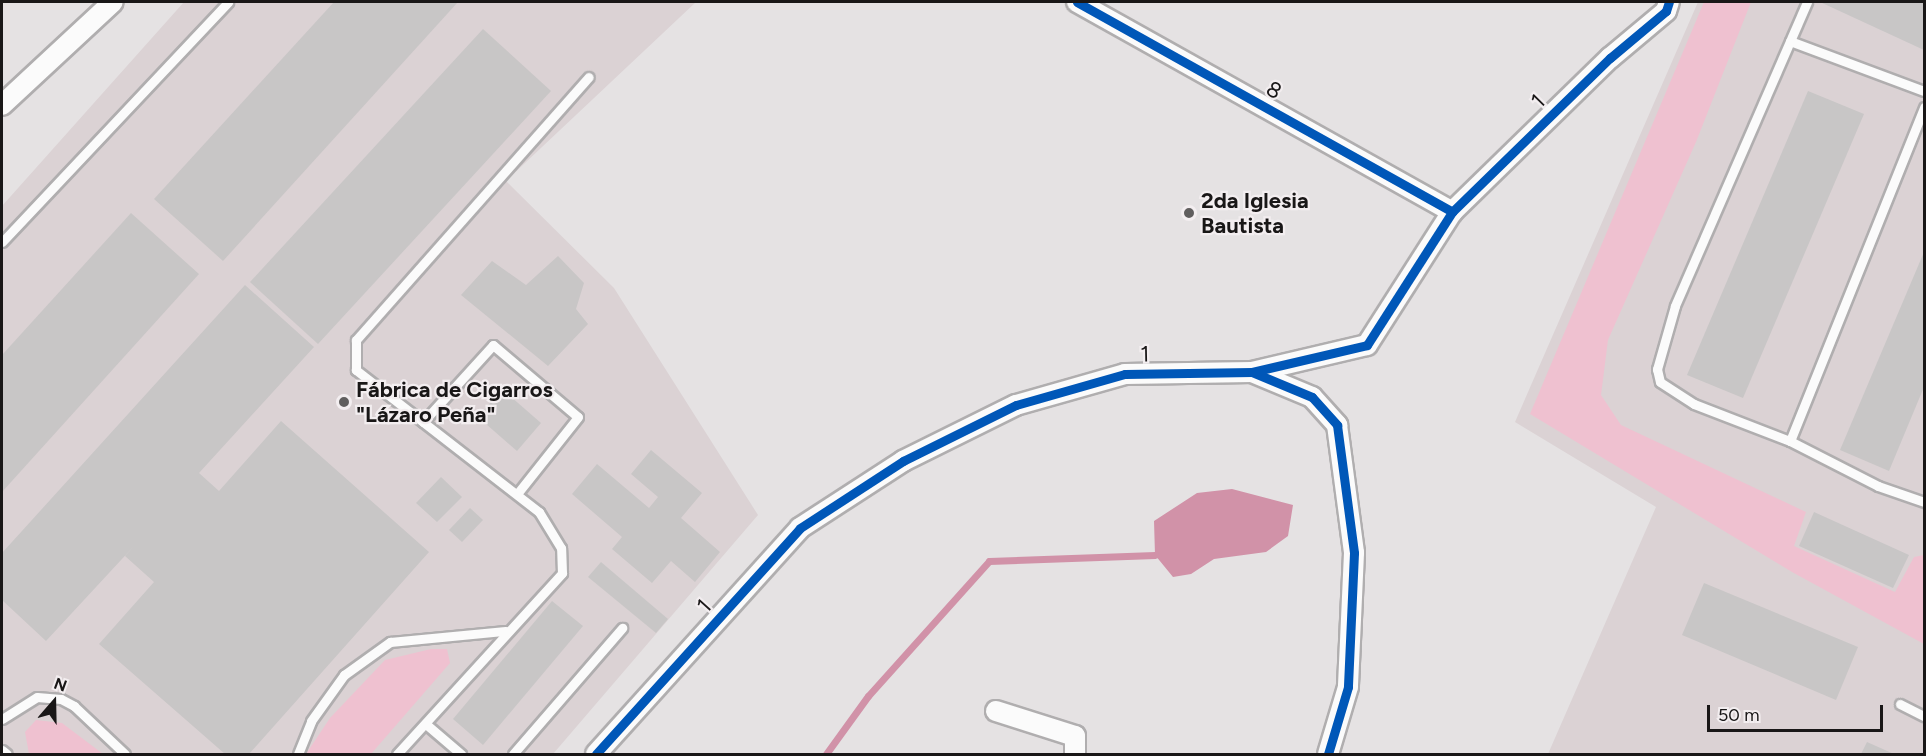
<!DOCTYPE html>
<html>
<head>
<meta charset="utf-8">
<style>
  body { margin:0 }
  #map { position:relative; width:1926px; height:756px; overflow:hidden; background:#e5e2e3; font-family:Figtree,sans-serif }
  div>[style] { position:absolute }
  .built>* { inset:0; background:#dbd2d4 }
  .green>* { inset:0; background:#efc1d0 }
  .water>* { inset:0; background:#d192a8 }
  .stream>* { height:7px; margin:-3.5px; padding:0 3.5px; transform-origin:3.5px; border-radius:3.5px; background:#d192a8 }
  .building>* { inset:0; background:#c8c6c6 }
  .roads { filter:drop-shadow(2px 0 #b0aeaf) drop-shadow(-2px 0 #b0aeaf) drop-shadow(0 2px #b0aeaf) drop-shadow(0 -2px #b0aeaf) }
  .service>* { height:9px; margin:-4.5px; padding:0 4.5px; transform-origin:4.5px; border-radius:4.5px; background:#fbfbfb }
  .minor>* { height:20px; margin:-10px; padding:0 10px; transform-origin:10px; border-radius:10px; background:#fbfbfb }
  .cycleway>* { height:9px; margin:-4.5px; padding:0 4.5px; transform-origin:4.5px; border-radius:4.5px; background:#0057b8 }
  .dots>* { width:16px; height:16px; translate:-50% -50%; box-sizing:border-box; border:3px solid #f3eef0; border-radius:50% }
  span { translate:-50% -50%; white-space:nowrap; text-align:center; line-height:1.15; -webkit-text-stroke:4.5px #f3eef0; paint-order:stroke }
  .street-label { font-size:22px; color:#191717 }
  .poi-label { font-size:22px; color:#191717; font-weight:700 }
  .left { translate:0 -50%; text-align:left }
  .frame { position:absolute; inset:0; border:3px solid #191717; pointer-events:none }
  .north { position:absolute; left:24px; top:672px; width:60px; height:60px; -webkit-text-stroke:4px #f3eef0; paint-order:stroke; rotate:20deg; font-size:16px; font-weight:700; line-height:24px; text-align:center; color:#191717 }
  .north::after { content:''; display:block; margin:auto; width:21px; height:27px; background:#191717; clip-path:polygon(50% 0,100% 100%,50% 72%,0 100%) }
  .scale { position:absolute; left:1707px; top:705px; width:176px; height:27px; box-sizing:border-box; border:3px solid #191717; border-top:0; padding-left:8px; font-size:18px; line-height:21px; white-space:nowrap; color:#191717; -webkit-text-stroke:4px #f3eef0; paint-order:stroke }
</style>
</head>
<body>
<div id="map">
  <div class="built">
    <div style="clip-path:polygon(184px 2px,696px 2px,506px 181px,614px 288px,758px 515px,553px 754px,2px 754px,2px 206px)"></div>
    <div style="clip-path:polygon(1698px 2px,1924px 2px,1924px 754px,1548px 754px,1656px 507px,1515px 422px)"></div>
  </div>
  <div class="green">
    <div style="clip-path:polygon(1704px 2px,1751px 2px,1696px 142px,1608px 340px,1601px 395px,1621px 425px,1806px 512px,1794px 546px,1895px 592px,1914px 557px,1924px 555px,1924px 644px,1792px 572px,1530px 414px)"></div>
    <div style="clip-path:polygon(431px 649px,447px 649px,450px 663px,371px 754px,306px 754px,330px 718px,385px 660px)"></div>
    <div style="clip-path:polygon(36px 720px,62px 723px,103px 754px,29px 754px,25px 732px)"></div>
  </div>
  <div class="water">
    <div style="clip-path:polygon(1232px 489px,1293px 505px,1288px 536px,1266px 552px,1214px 559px,1191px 574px,1173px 577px,1155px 555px,1154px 521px,1197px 493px)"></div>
  </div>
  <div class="stream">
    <div style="left:826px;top:754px;width:72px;rotate:-54.1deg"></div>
    <div style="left:868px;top:696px;width:181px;rotate:-48.1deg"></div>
    <div style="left:989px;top:561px;width:166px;rotate:-2.1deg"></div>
  </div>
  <div class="building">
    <div style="clip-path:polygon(334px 2px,458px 2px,223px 261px,154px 199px)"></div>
    <div style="clip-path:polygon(1820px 2px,1924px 2px,1924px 50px)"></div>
    <div style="clip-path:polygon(483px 29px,551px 91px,318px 344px,250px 282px)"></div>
    <div style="clip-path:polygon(1808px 91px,1864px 114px,1743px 398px,1687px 375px)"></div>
    <div style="clip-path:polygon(131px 213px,199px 274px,2px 492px,2px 355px)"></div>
    <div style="clip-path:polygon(1924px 252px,1924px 387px,1889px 471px,1840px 450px)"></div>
    <div style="clip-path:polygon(558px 256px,584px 283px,576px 309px,588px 324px,548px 366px,461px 295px,492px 261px,526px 285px)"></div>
    <div style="clip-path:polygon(245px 285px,314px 347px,199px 473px,219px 491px,281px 421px,429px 552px,249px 754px,225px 754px,99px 644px,154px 582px,125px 556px,134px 546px,46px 641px,2px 600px,2px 553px)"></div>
    <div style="clip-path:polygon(502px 389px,541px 423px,517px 451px,478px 417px)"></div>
    <div style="clip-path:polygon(651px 450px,702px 493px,681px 518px,720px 552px,695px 582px,671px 561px,652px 583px,612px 549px,622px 537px,572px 494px,597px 464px,649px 508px,658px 497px,631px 474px)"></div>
    <div style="clip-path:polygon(441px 477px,462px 497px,437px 522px,416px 503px)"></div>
    <div style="clip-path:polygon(470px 508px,483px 520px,462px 542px,449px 530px)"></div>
    <div style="clip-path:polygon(1814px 512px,1909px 555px,1893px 588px,1799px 546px)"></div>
    <div style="clip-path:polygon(601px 562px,668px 619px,656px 633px,588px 577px)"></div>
    <div style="clip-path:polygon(1704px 583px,1858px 647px,1836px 700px,1682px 635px)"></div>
    <div style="clip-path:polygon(552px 601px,583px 626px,483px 745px,453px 719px)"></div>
    <div style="clip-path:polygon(1867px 742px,1894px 754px,1861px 754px)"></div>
  </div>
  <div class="roads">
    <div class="service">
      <div style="left:1807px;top:2px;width:331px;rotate:113.5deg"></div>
      <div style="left:1675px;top:306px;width:66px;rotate:105.9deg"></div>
      <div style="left:1657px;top:369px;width:13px;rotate:77deg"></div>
      <div style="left:1660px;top:382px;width:40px;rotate:32.9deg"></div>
      <div style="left:1694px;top:404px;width:103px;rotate:21.1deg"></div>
      <div style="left:1790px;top:441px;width:99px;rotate:27.1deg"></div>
      <div style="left:1878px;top:486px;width:49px;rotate:19.2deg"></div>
      <div style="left:1790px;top:41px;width:143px;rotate:20.5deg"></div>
      <div style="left:2px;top:242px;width:330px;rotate:-46.7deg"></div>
      <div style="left:423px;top:422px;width:104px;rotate:-47.7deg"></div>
      <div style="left:493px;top:345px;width:111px;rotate:40.3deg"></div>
      <div style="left:578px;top:417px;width:98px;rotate:128.4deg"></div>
      <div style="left:1790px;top:441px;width:360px;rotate:-68.1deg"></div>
      <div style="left:1900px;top:704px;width:27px;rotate:27deg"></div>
      <div style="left:2px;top:719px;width:41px;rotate:-32.2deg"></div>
      <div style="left:37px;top:697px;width:24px;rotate:5deg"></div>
      <div style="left:61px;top:699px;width:15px;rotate:28deg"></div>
      <div style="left:74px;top:706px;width:70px;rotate:43.3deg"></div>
      <div style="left:427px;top:725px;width:45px;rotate:40.5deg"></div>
      <div style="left:2px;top:750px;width:6px;rotate:39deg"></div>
      <div style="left:298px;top:754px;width:35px;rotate:-68deg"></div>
      <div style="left:311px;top:721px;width:57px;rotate:-54.3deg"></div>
      <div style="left:344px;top:675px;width:57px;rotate:-35.7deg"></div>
      <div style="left:390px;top:642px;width:116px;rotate:-5.5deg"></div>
      <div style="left:397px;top:754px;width:245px;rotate:-47.6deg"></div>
      <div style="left:562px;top:573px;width:25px;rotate:-92deg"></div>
      <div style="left:561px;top:548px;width:42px;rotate:-121.4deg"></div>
      <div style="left:539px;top:512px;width:232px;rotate:-142.2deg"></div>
      <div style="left:356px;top:370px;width:30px;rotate:-90deg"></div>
      <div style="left:356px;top:340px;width:351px;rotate:-48.5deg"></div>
      <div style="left:513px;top:754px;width:167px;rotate:-49.1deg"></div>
    </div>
    <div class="minor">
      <div style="left:1077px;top:2px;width:430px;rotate:29.2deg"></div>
      <div style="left:2px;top:105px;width:151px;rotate:-42.9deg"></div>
      <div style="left:1252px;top:372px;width:65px;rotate:22.6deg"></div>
      <div style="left:1312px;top:397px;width:38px;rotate:48deg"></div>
      <div style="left:1337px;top:425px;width:129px;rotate:82.4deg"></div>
      <div style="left:1354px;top:553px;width:134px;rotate:92.6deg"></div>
      <div style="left:1348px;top:687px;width:70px;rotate:106.6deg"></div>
      <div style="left:996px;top:711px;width:83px;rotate:17.6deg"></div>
      <div style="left:1075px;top:736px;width:18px;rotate:90deg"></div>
      <div style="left:596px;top:754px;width:304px;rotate:-47.9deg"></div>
      <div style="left:800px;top:528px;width:123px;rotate:-33deg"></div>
      <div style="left:903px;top:461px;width:126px;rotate:-26.4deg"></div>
      <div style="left:1016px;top:405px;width:113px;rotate:-15.9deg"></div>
      <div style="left:1125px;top:374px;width:127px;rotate:-0.9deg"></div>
      <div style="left:1252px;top:372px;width:118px;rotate:-13.2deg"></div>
      <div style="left:1367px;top:345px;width:158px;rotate:-57.4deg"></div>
      <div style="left:1452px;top:212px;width:221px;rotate:-44.3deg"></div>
      <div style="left:1610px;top:58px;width:73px;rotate:-40deg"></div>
      <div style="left:1666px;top:11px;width:9px;rotate:-72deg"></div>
    </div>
  </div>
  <div class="cycleway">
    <div style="left:1077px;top:2px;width:430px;rotate:29.2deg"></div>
    <div style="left:1252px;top:372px;width:65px;rotate:22.6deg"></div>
    <div style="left:1312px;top:397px;width:38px;rotate:48deg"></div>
    <div style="left:1337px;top:425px;width:129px;rotate:82.4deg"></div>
    <div style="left:1354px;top:553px;width:134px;rotate:92.6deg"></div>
    <div style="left:1348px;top:687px;width:70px;rotate:106.6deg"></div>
    <div style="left:596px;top:754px;width:304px;rotate:-47.9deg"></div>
    <div style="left:800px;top:528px;width:123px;rotate:-33deg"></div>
    <div style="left:903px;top:461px;width:126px;rotate:-26.4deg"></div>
    <div style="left:1016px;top:405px;width:113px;rotate:-15.9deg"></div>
    <div style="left:1125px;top:374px;width:127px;rotate:-0.9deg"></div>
    <div style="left:1252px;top:372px;width:118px;rotate:-13.2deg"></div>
    <div style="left:1367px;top:345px;width:158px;rotate:-57.4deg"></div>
    <div style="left:1452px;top:212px;width:221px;rotate:-44.3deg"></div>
    <div style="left:1610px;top:58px;width:73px;rotate:-40deg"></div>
    <div style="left:1666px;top:11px;width:9px;rotate:-72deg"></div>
  </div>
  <div class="dots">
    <div style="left:1189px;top:213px;background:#605e5e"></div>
    <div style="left:344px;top:402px;background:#605e5e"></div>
  </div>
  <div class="street-label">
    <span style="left:1274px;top:90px;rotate:29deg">8</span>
    <span style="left:1538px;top:101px;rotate:-45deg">1</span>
    <span style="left:1145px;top:354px;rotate:-1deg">1</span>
    <span style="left:704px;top:606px;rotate:-48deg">1</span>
  </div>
  <div class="poi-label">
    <span class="left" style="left:1201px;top:213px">2da Iglesia<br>Bautista</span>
    <span class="left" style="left:356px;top:402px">Fábrica de Cigarros<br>"Lázaro Peña"</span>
  </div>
  <div class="frame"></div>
  <div class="north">N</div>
  <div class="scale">50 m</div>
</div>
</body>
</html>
